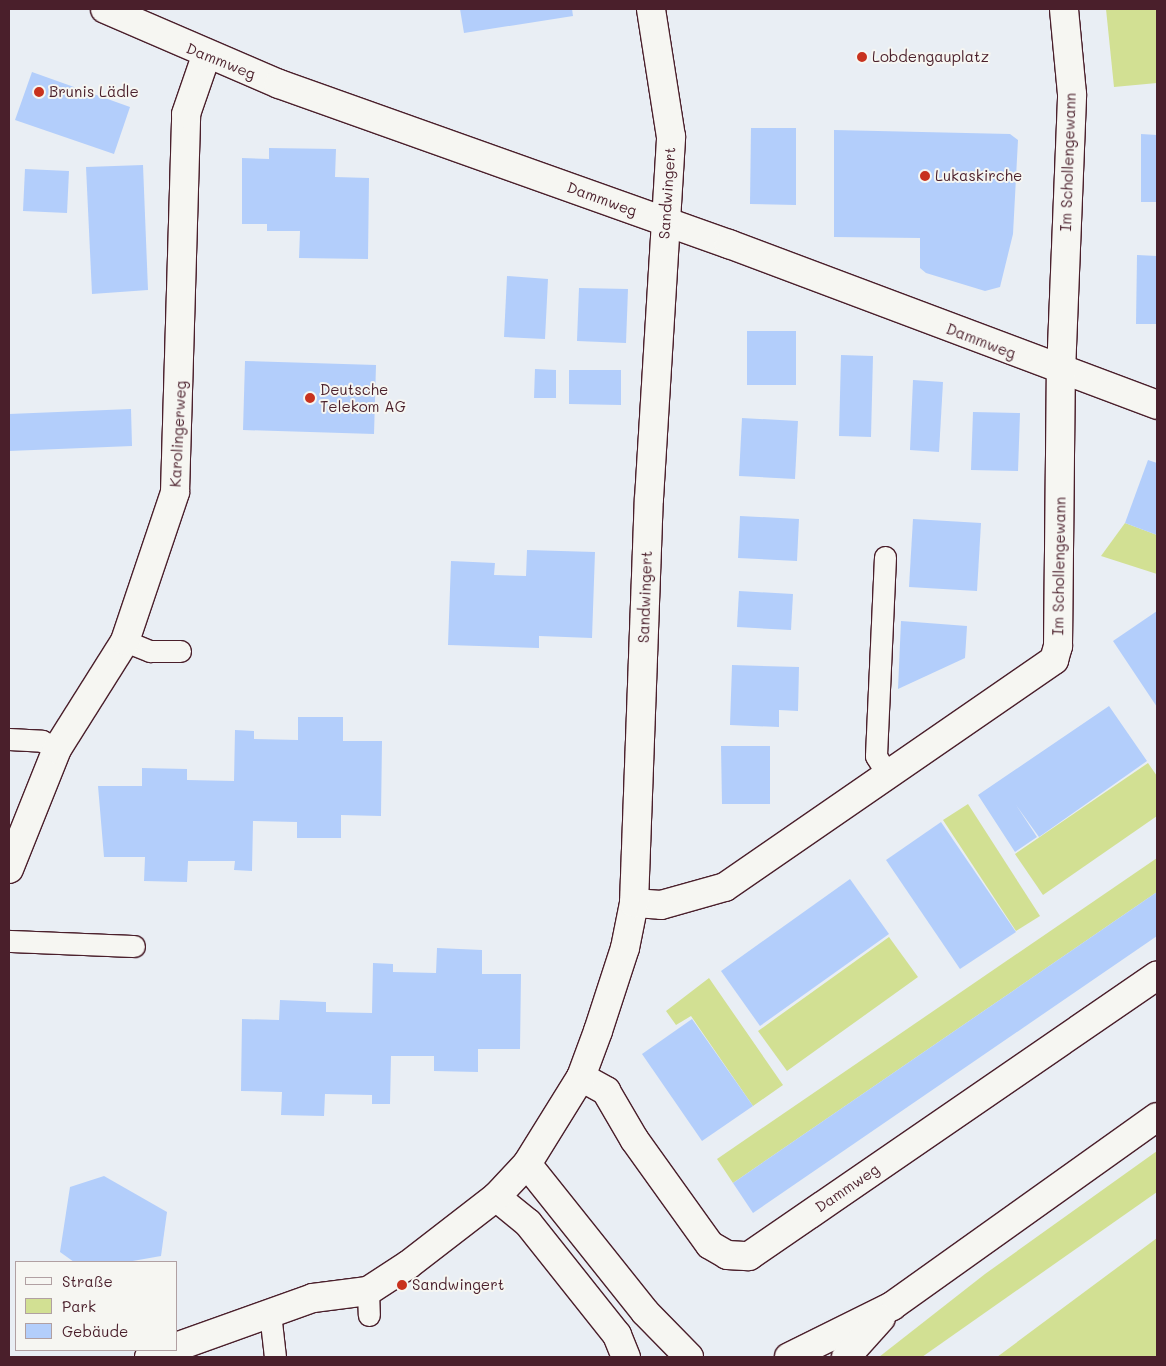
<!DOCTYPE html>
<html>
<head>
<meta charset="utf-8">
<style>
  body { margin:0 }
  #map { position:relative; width:1166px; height:1366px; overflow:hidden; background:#e9eef4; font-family:Mali,sans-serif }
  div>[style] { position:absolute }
  .green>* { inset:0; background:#d2e093 }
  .building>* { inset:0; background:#b3cefb }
  .roads { filter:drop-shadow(1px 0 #4a1f2b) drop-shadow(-1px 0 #4a1f2b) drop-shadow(0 1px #4a1f2b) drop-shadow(0 -1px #4a1f2b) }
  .service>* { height:21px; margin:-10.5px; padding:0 10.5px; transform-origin:10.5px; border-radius:10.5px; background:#f6f6f2 }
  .minor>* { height:28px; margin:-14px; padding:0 14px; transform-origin:14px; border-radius:14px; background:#f6f6f2 }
  .secondary>* { height:28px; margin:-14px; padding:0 14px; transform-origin:14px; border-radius:14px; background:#f6f6f2 }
  .dots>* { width:14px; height:14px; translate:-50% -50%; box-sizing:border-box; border:2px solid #f6f6f2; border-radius:50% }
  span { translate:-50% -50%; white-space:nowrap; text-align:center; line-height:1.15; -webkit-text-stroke:4px #f6f6f2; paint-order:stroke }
  .poi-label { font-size:15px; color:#4a1f2b }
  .left { translate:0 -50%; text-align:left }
  .street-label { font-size:15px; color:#4a1f2b }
  .frame { position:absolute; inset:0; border:10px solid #4a1f2b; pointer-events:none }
  .legend { position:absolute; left:15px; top:1261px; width:162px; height:90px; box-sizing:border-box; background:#f6f6f2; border:1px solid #b1a0a2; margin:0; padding:6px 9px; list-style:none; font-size:15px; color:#4a1f2b }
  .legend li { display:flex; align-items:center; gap:10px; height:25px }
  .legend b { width:25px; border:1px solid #b1a0a2 }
</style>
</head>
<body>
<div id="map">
  <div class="green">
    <div style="clip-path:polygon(1106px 9px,1157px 9px,1157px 83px,1114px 87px)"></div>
    <div style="clip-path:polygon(1125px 523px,1157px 535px,1157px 574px,1101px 556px)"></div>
    <div style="clip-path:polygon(1148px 763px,1157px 776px,1157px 816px,1043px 895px,1015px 854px)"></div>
    <div style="clip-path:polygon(968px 804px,1040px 916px,1016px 931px,943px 820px)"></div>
    <div style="clip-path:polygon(1157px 858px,1157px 892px,733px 1183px,717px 1159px)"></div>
    <div style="clip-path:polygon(889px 937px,918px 977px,787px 1071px,758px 1031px)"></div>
    <div style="clip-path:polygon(709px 978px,783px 1085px,753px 1106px,691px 1016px,676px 1025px,666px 1011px)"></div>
    <div style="clip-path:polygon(1157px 1151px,1157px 1192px,922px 1357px,879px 1357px,985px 1274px)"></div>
    <div style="clip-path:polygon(1157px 1238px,1157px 1357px,997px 1357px)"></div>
  </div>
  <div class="building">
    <div style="clip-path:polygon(460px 9px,572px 9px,573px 16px,464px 33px)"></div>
    <div style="clip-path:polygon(32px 72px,130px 107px,114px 154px,15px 120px)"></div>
    <div style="clip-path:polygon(751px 128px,796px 128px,796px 205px,750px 204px)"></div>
    <div style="clip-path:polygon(834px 130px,1010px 134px,1018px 140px,1013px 234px,1000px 287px,985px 291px,926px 273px,920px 268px,920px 238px,834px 237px)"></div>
    <div style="clip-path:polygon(1141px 134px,1157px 135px,1157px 202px,1141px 202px)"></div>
    <div style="clip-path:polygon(269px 148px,336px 149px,335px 177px,369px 178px,368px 259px,299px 258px,300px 231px,267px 231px,267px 224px,242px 224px,242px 158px,269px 159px)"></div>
    <div style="clip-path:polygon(143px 165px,148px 290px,92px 294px,86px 167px)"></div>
    <div style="clip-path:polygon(25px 169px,69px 171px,67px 213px,23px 211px)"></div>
    <div style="clip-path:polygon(1137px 255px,1157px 256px,1157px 324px,1136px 324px)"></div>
    <div style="clip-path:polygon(507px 276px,548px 279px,545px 339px,504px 337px)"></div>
    <div style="clip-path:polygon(579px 288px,628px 289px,626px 343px,577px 341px)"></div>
    <div style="clip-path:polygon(747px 331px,796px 331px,796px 385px,747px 385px)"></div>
    <div style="clip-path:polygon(841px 355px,873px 356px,871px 437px,839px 436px)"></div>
    <div style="clip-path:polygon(245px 361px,376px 365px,374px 434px,243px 430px)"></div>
    <div style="clip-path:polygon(535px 369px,556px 370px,556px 398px,534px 398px)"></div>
    <div style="clip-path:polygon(569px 370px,621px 370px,621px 405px,569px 404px)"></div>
    <div style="clip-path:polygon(913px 380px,943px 382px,939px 452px,910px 450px)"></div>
    <div style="clip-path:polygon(131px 409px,132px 446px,9px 451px,9px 414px)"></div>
    <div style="clip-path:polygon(973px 412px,1020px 413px,1018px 471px,971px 470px)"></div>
    <div style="clip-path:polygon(742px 418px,798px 421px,795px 479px,739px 476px)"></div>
    <div style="clip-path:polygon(1148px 460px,1157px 463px,1157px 535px,1125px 523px)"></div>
    <div style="clip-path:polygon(740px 516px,799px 519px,797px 561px,738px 558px)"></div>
    <div style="clip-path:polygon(913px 519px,981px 523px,977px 591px,909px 587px)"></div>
    <div style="clip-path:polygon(527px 550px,595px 552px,592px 638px,539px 636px,539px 648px,448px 645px,451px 561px,495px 563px,494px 575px,526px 576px)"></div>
    <div style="clip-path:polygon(739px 591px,793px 594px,791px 630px,737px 627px)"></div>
    <div style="clip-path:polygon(1157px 611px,1157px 707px,1113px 641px)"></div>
    <div style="clip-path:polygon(901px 621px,967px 626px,965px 658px,898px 689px)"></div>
    <div style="clip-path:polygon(732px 665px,799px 667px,798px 711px,779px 710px,779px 727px,730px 725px)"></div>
    <div style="clip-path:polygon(1109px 706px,1147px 761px,1039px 837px,1016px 805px,1037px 837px,1015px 852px,978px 795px)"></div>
    <div style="clip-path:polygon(298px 717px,343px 717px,343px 741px,382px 741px,381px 816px,341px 815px,341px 838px,297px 838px,297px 822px,253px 821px,252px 871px,234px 870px,235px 861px,188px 861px,187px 882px,144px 881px,145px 857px,104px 857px,98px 786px,142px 786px,142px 768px,187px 769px,187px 780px,234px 781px,235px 730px,254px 731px,254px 739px,298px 740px)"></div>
    <div style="clip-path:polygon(721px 746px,770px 746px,770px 804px,722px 804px)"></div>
    <div style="clip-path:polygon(941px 822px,1016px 932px,960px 969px,886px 860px)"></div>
    <div style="clip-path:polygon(850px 879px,889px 934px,760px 1026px,721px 971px)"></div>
    <div style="clip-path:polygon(1157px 892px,1157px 936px,753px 1213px,733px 1183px)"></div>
    <div style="clip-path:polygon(437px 948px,482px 950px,482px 974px,521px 974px,520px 1049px,478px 1049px,478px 1072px,434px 1071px,434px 1056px,391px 1056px,390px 1104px,372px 1104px,372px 1095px,325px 1094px,324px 1116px,281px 1115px,282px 1092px,241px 1091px,242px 1019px,279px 1020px,280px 1000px,326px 1002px,326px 1012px,372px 1013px,373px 963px,393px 964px,393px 972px,436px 973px)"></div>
    <div style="clip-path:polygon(692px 1019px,753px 1106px,702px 1141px,642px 1054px)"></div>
    <div style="clip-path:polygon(104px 1176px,167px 1212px,161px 1256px,127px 1262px,74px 1262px,60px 1252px,70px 1187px)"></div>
  </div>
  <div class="roads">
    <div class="service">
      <div style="left:885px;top:557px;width:199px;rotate:92.6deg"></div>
      <div style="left:876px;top:756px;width:22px;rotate:58deg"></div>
      <div style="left:125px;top:641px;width:27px;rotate:22deg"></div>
      <div style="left:150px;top:651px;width:30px"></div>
      <div style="left:9px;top:739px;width:33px;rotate:3deg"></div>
      <div style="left:42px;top:741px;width:17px;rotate:28deg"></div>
      <div style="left:9px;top:941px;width:125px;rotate:2.3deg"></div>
      <div style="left:368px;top:1291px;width:24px;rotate:88deg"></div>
      <div style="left:270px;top:1313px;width:44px;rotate:83.5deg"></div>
    </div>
    <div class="minor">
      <div style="left:105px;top:9px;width:189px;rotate:23.3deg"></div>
      <div style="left:279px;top:84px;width:478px;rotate:19.6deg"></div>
      <div style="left:729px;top:244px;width:457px;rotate:20.6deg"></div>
      <div style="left:9px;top:869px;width:129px;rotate:-68.2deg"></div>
      <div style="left:57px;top:749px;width:128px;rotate:-57.8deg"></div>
      <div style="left:125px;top:641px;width:157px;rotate:-71.4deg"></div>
      <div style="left:175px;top:492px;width:378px;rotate:-88.3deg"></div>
      <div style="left:186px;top:114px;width:61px;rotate:-71deg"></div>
      <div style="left:634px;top:903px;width:27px;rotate:4deg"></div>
      <div style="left:661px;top:905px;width:66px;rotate:-15.7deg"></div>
      <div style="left:725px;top:887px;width:400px;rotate:-34.6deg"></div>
      <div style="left:1054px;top:660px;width:15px;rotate:-74deg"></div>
      <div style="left:1058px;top:646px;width:274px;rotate:-89.4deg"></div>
      <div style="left:1061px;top:372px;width:278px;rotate:-87.7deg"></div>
      <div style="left:1072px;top:94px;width:85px;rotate:-95.4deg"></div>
      <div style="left:581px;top:1077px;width:29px;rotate:29deg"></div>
      <div style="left:606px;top:1091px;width:56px;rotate:59.7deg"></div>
      <div style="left:634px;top:1139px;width:130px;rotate:54.4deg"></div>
      <div style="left:710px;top:1245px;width:20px;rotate:30deg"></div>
      <div style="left:727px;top:1255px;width:22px;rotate:3deg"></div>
      <div style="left:749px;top:1256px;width:495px;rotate:-34.5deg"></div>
      <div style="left:527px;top:1164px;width:189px;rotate:51.4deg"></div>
      <div style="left:645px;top:1312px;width:63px;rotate:45.6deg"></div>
      <div style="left:496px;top:1197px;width:41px;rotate:39.1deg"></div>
      <div style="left:528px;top:1223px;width:143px;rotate:51.5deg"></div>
      <div style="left:617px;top:1335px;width:24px;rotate:68deg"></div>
      <div style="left:176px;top:1347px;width:145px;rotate:-19.7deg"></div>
      <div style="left:313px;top:1298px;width:55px;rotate:-7.3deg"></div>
      <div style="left:368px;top:1291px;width:48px;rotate:-33deg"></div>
      <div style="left:408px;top:1265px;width:111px;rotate:-37.7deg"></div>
      <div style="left:496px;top:1197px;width:45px;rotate:-46.8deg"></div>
      <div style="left:527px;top:1164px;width:102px;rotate:-58.2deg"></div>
      <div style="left:581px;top:1077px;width:49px;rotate:-69.7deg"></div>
      <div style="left:598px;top:1031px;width:87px;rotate:-72deg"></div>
      <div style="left:625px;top:948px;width:46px;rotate:-78.7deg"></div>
      <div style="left:634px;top:903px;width:404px;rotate:-87.9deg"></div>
      <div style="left:649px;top:499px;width:363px;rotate:-86.5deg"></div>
      <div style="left:671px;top:137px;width:130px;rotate:-98.9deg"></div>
      <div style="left:149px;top:1357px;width:22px;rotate:-18deg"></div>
    </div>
    <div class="secondary">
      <div style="left:789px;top:1357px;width:115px;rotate:-26.3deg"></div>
      <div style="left:892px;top:1306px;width:325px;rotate:-35.5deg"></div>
      <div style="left:846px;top:1357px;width:52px;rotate:-48.1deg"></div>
    </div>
  </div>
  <div class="dots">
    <div style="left:862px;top:57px;background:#c8321e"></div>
    <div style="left:39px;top:92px;background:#c8321e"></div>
    <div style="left:925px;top:176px;background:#c8321e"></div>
    <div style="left:310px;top:398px;background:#c8321e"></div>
    <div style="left:402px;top:1285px;background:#c8321e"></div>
  </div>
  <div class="poi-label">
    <span class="left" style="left:872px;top:57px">Lobdengauplatz</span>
    <span class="left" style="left:49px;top:92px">Brunis Lädle</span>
    <span class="left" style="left:935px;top:176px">Lukaskirche</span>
    <span class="left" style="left:320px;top:398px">Deutsche<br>Telekom AG</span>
    <span class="left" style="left:412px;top:1285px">Sandwingert</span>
  </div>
  <div class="street-label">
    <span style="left:221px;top:61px;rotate:22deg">Dammweg</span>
    <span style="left:1068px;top:162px;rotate:-88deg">Im Schollengewann</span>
    <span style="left:667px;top:193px;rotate:-86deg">Sandwingert</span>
    <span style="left:602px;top:199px;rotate:20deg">Dammweg</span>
    <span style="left:981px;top:341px;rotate:21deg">Dammweg</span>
    <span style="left:178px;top:434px;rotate:-87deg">Karolingerweg</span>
    <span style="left:1059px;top:566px;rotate:-89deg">Im Schollengewann</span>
    <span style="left:645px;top:597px;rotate:-88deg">Sandwingert</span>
    <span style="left:847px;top:1188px;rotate:-34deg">Dammweg</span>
  </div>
  <div class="frame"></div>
  <ul class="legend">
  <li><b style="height:6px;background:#f6f6f2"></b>Straße</li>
  <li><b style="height:14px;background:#d2e093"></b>Park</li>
  <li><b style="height:14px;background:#b3cefb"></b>Gebäude</li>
  </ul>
</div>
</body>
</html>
